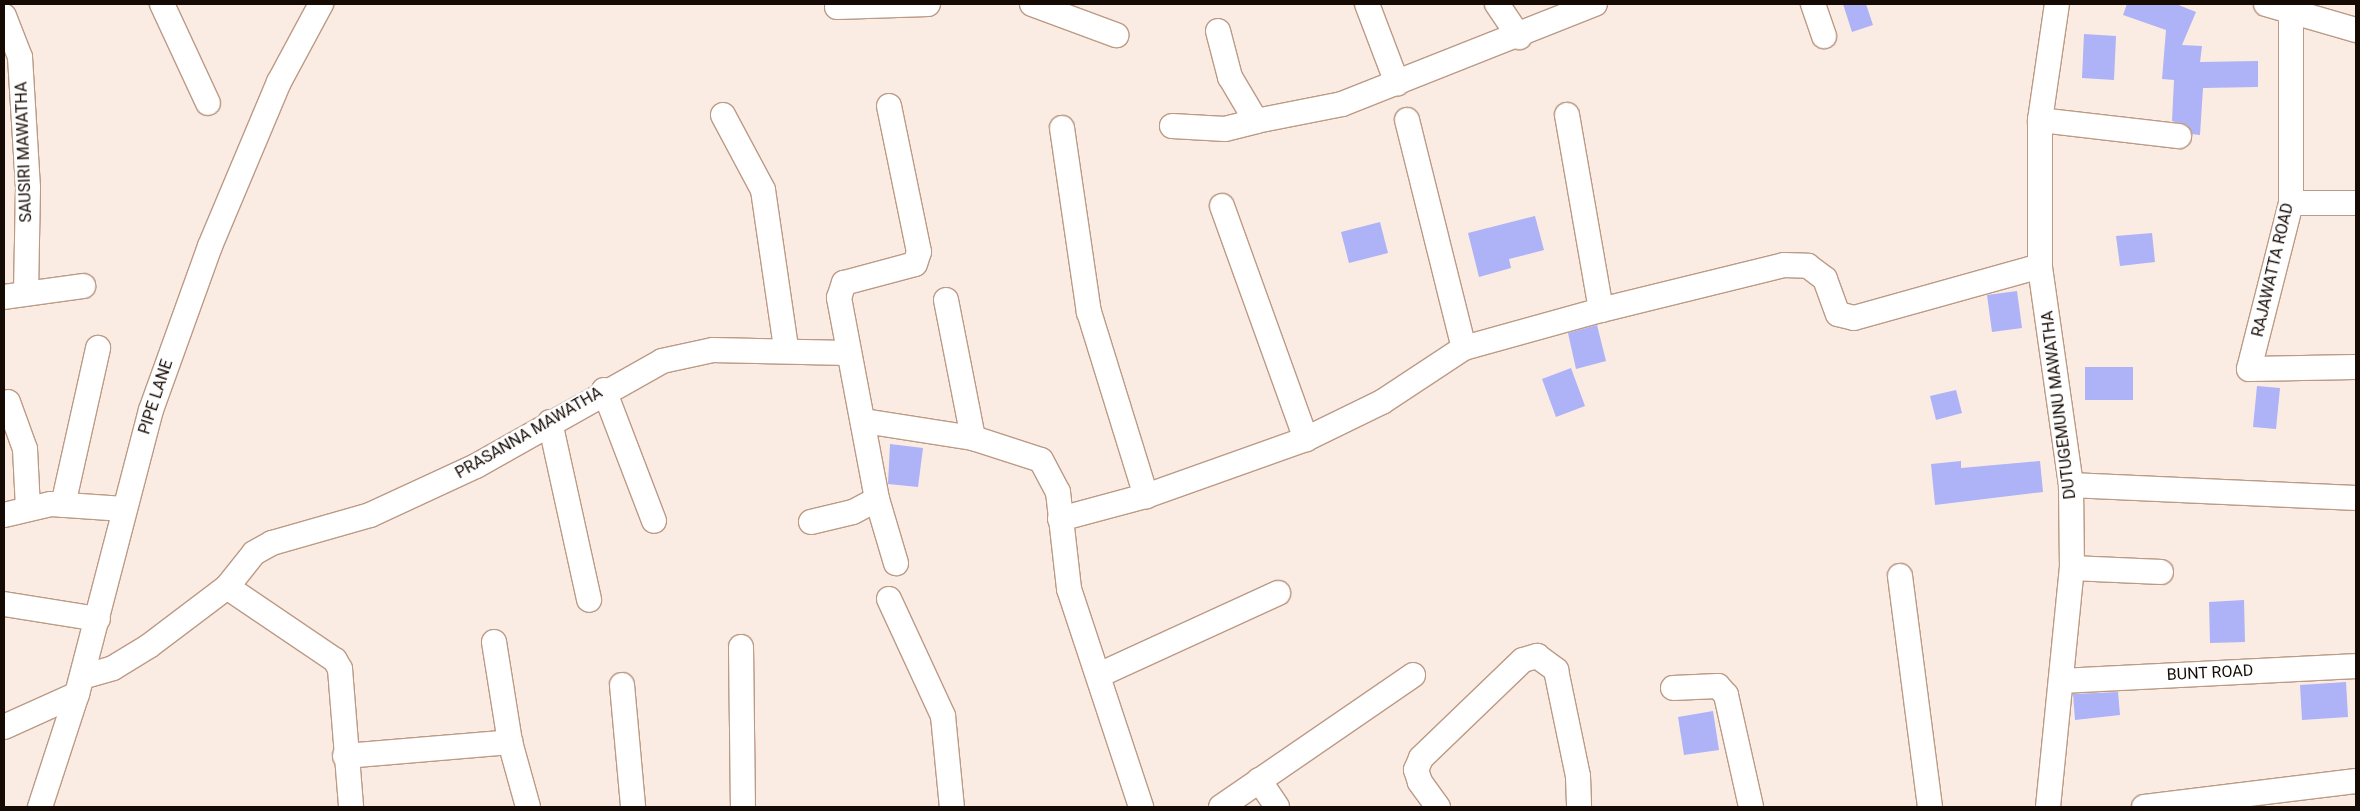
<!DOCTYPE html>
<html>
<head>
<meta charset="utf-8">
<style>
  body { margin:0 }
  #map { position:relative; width:2360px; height:811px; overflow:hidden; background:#fbece3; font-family:Roboto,sans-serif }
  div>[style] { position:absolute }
  .building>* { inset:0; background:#aeb2f6 }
  .roads { filter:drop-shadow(1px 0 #bc9a85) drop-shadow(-1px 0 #bc9a85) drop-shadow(0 1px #bc9a85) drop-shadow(0 -1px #bc9a85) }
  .minor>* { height:24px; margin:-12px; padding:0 12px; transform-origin:12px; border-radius:12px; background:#fff }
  span { translate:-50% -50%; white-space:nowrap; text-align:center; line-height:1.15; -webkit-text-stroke:5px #fff; paint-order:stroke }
  .street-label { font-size:16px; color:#160a04 }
  .frame { position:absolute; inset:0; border:5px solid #160a04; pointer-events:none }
</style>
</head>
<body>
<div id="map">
  <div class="building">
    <div style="clip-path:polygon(1843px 4px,1866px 4px,1873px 25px,1852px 32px)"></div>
    <div style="clip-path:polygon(2127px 4px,2176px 4px,2196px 12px,2182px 45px,2202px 46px,2200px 62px,2258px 61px,2258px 87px,2203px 88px,2200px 135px,2192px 134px,2187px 125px,2172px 121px,2174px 80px,2162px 79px,2166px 30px,2123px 15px)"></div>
    <div style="clip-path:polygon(2084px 34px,2116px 36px,2114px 80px,2082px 78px)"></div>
    <div style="clip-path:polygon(1535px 216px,1544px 250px,1509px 259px,1511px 268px,1479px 277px,1468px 233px)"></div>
    <div style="clip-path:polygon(1380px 222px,1388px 253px,1349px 263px,1341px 232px)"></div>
    <div style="clip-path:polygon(2152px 233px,2155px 262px,2120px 266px,2116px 236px)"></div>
    <div style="clip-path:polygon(2017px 291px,2022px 328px,1992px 332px,1987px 295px)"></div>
    <div style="clip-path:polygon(1597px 325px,1606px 361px,1576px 369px,1568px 333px)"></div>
    <div style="clip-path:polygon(2085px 367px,2133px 367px,2133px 400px,2085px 400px)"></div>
    <div style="clip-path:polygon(1571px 368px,1585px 406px,1556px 417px,1542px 379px)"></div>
    <div style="clip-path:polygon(2257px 386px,2280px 388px,2276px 429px,2253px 427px)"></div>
    <div style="clip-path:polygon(1956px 390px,1962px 413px,1936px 420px,1930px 396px)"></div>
    <div style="clip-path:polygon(890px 444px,923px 448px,918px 487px,888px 484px)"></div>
    <div style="clip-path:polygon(1961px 461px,1961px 468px,2040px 461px,2043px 492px,1935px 505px,1931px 464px)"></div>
    <div style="clip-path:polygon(2244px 600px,2245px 642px,2210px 643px,2209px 602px)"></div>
    <div style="clip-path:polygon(2346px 682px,2348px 717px,2302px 720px,2300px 685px)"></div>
    <div style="clip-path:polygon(2118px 692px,2120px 715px,2075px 720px,2073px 694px)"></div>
    <div style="clip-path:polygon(1713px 711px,1719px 750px,1684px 755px,1678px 717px)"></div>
  </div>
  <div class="roads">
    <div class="minor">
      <div style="left:162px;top:4px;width:109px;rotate:65.1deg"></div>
      <div style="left:1032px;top:4px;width:90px;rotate:20.3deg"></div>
      <div style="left:1367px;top:4px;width:85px;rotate:69.2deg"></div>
      <div style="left:1497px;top:4px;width:40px;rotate:56deg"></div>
      <div style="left:1813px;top:4px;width:34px;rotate:71deg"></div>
      <div style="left:2266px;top:4px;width:94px;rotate:16.1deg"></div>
      <div style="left:2291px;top:4px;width:199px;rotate:90deg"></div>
      <div style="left:2291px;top:203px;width:171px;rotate:104.2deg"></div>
      <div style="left:2249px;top:369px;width:107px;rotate:-1.1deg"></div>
      <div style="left:837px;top:7px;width:91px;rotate:-1.9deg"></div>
      <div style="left:4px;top:16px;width:44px;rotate:68.7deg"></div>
      <div style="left:20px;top:57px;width:131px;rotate:86.5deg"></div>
      <div style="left:28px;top:188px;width:103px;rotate:91.1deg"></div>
      <div style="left:1218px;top:31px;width:48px;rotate:75.4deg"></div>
      <div style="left:1230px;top:77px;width:51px;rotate:59.4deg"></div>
      <div style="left:1256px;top:121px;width:88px;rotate:-11.2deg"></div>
      <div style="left:1342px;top:104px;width:272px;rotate:-21.6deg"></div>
      <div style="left:723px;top:115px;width:85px;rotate:61.9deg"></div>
      <div style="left:763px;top:190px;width:160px;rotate:81.7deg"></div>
      <div style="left:1567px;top:115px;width:198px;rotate:80.1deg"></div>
      <div style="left:1407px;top:120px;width:235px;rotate:76deg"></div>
      <div style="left:2040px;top:120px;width:140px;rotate:6.6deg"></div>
      <div style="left:1172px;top:126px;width:53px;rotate:3.2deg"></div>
      <div style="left:1225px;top:129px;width:32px;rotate:-14deg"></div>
      <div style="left:1062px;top:128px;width:186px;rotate:81.7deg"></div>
      <div style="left:1089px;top:312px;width:193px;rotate:72.8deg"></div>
      <div style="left:2291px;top:203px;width:65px"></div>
      <div style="left:1222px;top:206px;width:248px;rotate:70.2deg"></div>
      <div style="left:4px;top:297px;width:80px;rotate:-7.9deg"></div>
      <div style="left:946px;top:300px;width:141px;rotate:78.9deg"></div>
      <div style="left:604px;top:390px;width:140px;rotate:69.1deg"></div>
      <div style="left:8px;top:402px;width:50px;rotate:70.1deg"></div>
      <div style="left:25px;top:449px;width:60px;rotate:87.1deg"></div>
      <div style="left:864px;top:421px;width:110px;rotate:8.9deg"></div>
      <div style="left:973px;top:438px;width:71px;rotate:17.9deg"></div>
      <div style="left:1041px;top:460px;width:36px;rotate:62deg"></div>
      <div style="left:1058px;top:492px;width:98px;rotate:83.5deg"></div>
      <div style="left:1069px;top:589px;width:230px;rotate:71.7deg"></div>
      <div style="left:550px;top:422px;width:182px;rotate:77.6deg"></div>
      <div style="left:2071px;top:485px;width:285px;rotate:2.6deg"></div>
      <div style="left:877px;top:499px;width:67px;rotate:73.5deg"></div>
      <div style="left:63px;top:505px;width:161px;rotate:-77.4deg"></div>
      <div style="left:4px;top:515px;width:48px;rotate:-13.2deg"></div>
      <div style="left:51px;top:504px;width:73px;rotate:3.9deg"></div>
      <div style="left:1060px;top:519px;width:89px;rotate:-15deg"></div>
      <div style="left:1146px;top:496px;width:170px;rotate:-19.6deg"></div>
      <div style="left:1306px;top:439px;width:85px;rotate:-26deg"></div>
      <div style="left:1382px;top:402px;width:98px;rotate:-33.4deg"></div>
      <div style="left:1464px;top:348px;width:142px;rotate:-15.5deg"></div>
      <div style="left:1601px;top:310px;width:188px;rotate:-13.8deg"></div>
      <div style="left:1784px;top:265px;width:24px;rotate:2deg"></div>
      <div style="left:1808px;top:266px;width:21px;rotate:37deg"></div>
      <div style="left:1825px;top:279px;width:37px;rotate:70deg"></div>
      <div style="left:1838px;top:314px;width:16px;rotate:14deg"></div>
      <div style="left:1854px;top:318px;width:193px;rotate:-15.6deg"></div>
      <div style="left:811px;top:522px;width:43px;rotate:-13.4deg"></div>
      <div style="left:853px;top:512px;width:27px;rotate:-28deg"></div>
      <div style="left:877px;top:499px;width:205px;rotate:-100.7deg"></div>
      <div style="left:839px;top:298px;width:16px;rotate:-72deg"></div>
      <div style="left:844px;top:283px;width:73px;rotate:-15deg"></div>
      <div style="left:915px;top:264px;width:13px;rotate:-72deg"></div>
      <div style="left:919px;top:252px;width:149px;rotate:-101.6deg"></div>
      <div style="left:2072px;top:568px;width:89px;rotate:2.6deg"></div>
      <div style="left:1900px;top:576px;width:233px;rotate:82.6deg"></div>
      <div style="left:227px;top:587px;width:130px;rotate:34.1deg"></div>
      <div style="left:335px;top:660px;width:10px;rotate:61deg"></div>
      <div style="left:340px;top:669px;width:138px;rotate:85.4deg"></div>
      <div style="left:889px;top:599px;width:129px;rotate:65.2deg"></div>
      <div style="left:943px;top:716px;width:91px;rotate:84.4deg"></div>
      <div style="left:4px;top:604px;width:95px;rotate:9.1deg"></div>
      <div style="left:494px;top:642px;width:101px;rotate:80.9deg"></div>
      <div style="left:510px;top:742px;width:67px;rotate:74.5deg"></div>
      <div style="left:741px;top:647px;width:160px;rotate:89.3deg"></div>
      <div style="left:1099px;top:675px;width:197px;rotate:-24.6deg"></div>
      <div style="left:82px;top:677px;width:32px;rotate:-16deg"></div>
      <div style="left:113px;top:668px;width:42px;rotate:-31.4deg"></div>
      <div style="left:149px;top:646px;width:98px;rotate:-37.1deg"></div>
      <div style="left:227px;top:587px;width:43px;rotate:-51.5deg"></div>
      <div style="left:254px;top:553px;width:21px;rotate:-29deg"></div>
      <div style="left:272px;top:543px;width:102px;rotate:-15.9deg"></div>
      <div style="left:370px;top:515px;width:117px;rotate:-24.8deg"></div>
      <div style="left:476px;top:466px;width:214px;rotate:-29.4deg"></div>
      <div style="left:662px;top:361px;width:52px;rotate:-12.2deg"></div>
      <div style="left:713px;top:350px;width:134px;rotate:1.3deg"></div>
      <div style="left:2063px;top:681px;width:293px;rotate:-2.9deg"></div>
      <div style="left:622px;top:685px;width:122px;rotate:84.8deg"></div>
      <div style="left:1673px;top:688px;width:45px;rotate:-2.5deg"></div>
      <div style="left:1718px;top:686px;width:12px;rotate:48deg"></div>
      <div style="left:1726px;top:695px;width:115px;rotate:77.4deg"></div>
      <div style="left:4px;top:727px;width:80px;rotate:-24.3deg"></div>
      <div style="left:345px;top:756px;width:166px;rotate:-4.8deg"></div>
      <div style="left:1259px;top:780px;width:32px;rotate:56deg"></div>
      <div style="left:40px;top:807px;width:119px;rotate:-71.9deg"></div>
      <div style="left:77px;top:694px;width:293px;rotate:-75.4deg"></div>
      <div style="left:151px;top:410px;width:174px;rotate:-70.2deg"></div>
      <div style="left:210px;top:246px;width:178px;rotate:-67.2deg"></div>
      <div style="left:279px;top:82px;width:89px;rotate:-61.7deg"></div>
      <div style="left:1221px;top:807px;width:233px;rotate:-34.5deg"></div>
      <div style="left:1438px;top:807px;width:31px;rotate:-126deg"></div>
      <div style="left:1420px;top:782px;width:13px;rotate:-108deg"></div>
      <div style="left:1416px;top:770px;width:13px;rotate:-67deg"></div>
      <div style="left:1421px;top:758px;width:141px;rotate:-43.9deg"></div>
      <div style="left:1523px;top:660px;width:15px;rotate:-16deg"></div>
      <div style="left:1537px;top:656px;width:24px;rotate:36deg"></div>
      <div style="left:1556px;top:670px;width:108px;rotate:78.3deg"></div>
      <div style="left:1578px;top:776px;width:31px;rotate:88deg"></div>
      <div style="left:2048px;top:807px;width:240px;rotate:-84.3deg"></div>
      <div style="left:2072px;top:568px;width:83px;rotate:-90.7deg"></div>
      <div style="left:2071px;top:485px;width:221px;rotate:-98.1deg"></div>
      <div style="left:2040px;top:266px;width:146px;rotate:-90deg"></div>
      <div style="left:2040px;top:120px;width:117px;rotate:-81.7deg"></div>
      <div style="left:2144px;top:807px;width:214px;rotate:-7deg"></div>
    </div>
  </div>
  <div class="street-label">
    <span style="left:24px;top:152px;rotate:-92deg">SAUSIRI MAWATHA</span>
    <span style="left:2273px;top:270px;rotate:-77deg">RAJAWATTA ROAD</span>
    <span style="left:156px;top:397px;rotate:-72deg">PIPE LANE</span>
    <span style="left:2059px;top:405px;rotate:-97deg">DUTUGEMUNU MAWATHA</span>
    <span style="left:529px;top:433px;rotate:-30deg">PRASANNA MAWATHA</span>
    <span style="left:2210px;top:673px;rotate:-3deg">BUNT ROAD</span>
  </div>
  <div class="frame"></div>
</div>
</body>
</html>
